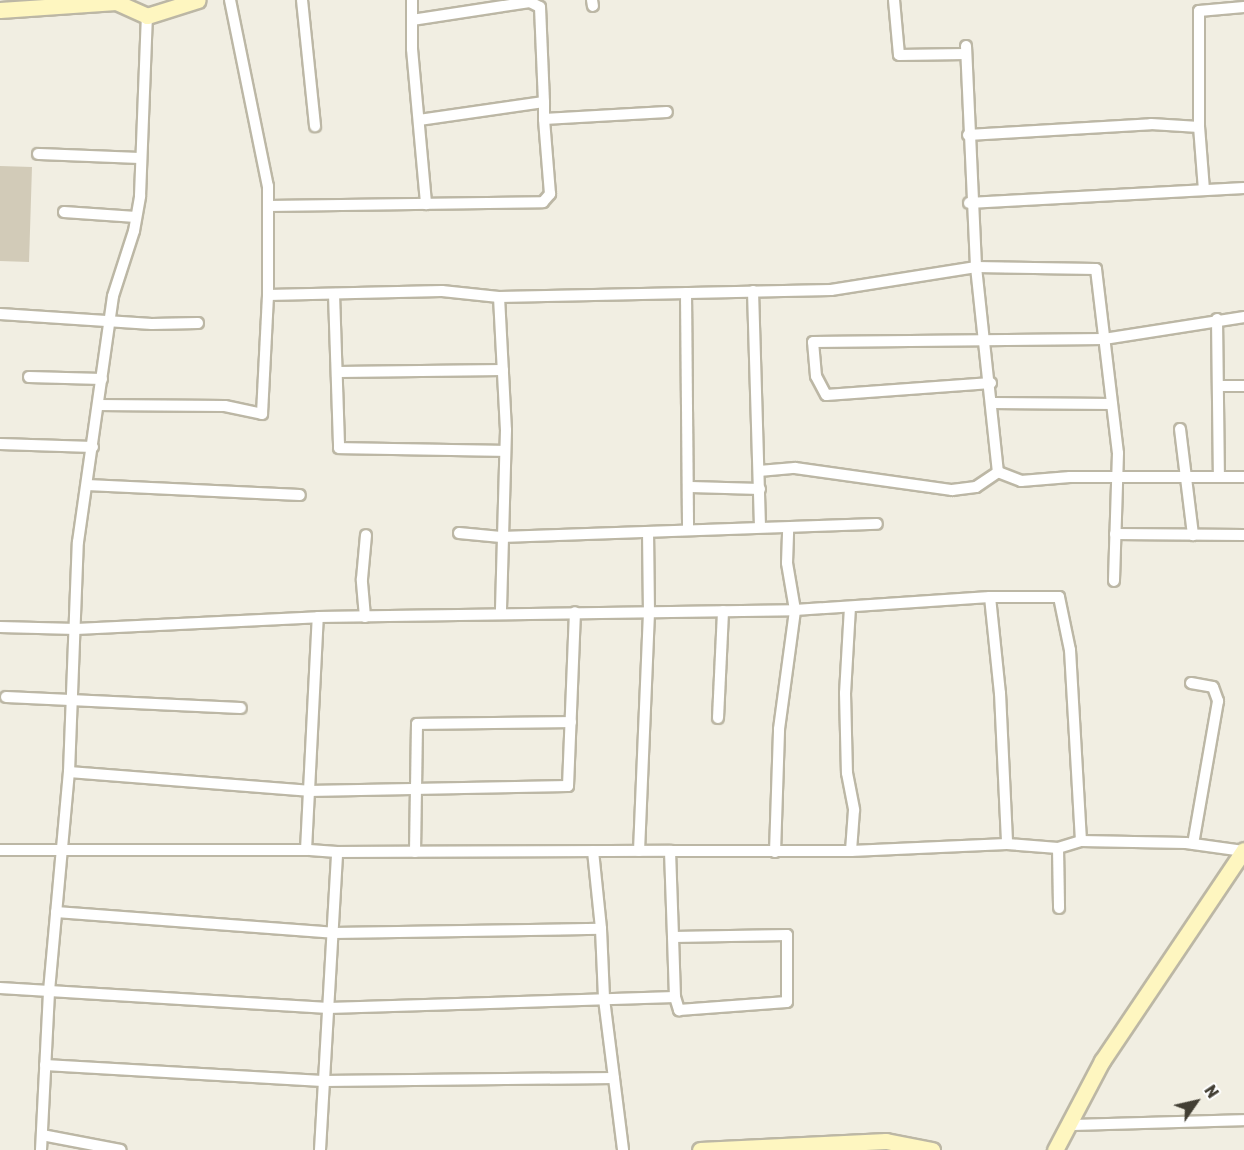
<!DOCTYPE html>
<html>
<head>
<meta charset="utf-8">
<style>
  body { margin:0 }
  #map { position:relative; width:1244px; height:1150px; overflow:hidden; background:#f1eee2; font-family:Rubik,sans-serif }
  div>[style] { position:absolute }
  .building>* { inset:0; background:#d2cbb8 }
  .roads { filter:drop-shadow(2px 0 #bcb7a5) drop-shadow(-2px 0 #bcb7a5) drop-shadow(0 2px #bcb7a5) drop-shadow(0 -2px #bcb7a5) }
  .street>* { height:10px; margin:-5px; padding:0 5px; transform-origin:5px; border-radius:5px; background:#fff }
  .secondary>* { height:15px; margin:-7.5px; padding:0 7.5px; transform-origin:7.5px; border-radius:7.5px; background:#fef6c0 }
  span { translate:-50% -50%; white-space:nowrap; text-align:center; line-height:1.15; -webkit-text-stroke:4.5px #fff; paint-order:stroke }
  .north { position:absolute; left:1166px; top:1072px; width:60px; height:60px; -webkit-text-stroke:4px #fff; paint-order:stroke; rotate:56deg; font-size:16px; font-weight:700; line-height:24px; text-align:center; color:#423e33 }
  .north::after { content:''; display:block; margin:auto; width:21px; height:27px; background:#423e33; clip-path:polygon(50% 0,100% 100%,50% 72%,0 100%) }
</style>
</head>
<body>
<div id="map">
  <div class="building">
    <div style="clip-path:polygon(0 166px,32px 167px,29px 262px,0 261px)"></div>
  </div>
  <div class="roads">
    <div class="street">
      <div style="left:230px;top:0;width:190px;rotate:78.5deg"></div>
      <div style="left:268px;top:186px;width:109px;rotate:90deg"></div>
      <div style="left:268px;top:295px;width:174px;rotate:-1.3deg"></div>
      <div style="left:442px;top:291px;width:57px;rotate:6deg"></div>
      <div style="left:499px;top:297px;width:133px;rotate:87deg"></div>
      <div style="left:506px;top:430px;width:184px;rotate:91.6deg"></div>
      <div style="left:302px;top:0;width:127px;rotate:84.1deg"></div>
      <div style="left:412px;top:0;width:49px;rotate:90deg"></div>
      <div style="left:412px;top:49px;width:156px;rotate:84.8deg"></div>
      <div style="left:592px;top:0;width:6px;rotate:81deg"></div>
      <div style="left:894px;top:0;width:55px;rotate:84.8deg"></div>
      <div style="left:899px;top:55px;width:67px;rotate:-0.9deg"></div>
      <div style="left:412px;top:20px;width:119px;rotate:-8.7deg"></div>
      <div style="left:530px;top:2px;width:11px;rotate:27deg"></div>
      <div style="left:540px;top:7px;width:95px;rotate:87.6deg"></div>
      <div style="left:966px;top:46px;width:221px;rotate:87.4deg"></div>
      <div style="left:976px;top:267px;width:206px;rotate:83.9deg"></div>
      <div style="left:419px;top:120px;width:126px;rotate:-8.2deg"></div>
      <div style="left:544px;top:102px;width:17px;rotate:90deg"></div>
      <div style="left:968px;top:135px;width:183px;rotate:-3.4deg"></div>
      <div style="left:1151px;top:124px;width:48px;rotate:3.6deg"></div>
      <div style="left:38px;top:154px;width:103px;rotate:2.2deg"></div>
      <div style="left:1204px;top:190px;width:63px;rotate:-94.5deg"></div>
      <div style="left:1199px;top:127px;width:116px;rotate:-90deg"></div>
      <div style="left:1199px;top:11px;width:45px;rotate:-5.1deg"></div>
      <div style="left:969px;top:203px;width:275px;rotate:-3.1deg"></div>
      <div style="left:268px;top:206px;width:275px;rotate:-0.8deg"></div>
      <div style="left:543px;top:202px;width:11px;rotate:-49deg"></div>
      <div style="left:550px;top:194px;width:75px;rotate:-94.6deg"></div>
      <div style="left:544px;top:119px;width:123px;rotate:-3.3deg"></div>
      <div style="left:64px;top:212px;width:72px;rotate:4deg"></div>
      <div style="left:753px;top:291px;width:235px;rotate:88.3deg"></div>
      <div style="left:686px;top:293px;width:236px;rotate:89.5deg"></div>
      <div style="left:334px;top:294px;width:154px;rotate:88.1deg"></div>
      <div style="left:339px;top:448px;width:166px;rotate:1deg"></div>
      <div style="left:499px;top:297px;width:332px;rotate:-1.2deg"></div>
      <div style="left:831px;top:290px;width:147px;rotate:-9deg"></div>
      <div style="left:976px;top:267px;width:120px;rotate:1deg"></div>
      <div style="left:1096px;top:269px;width:185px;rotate:83.2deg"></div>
      <div style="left:1118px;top:453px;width:128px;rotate:91.8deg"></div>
      <div style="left:0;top:314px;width:152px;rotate:3.8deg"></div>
      <div style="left:152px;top:324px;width:46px;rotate:-1.2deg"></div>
      <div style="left:1217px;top:319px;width:158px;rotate:89.3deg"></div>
      <div style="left:339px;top:372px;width:164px;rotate:-0.7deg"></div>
      <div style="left:29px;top:377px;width:73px;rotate:1.6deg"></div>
      <div style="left:991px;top:383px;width:165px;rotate:175.8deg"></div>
      <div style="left:826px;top:395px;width:21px;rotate:-118deg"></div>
      <div style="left:816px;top:376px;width:34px;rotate:-95deg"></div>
      <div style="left:813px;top:342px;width:291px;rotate:-0.6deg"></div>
      <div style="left:1104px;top:339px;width:142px;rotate:-8.9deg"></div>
      <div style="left:1220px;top:386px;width:24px"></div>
      <div style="left:992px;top:403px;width:120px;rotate:0.5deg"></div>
      <div style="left:98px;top:405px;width:127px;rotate:0.5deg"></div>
      <div style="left:225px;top:406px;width:38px;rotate:12deg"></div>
      <div style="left:262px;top:414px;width:119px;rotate:-87.1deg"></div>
      <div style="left:1180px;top:429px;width:107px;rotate:83deg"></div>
      <div style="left:0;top:444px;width:93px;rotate:1.8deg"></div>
      <div style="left:759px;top:471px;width:36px;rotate:-5deg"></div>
      <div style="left:795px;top:468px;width:159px;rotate:8deg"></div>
      <div style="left:952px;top:490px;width:24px;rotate:-7deg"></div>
      <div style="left:976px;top:487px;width:27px;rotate:-34deg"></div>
      <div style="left:998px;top:472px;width:25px;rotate:21deg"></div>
      <div style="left:1021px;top:481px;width:49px;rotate:-4.7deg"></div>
      <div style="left:1070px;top:477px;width:174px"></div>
      <div style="left:87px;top:485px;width:213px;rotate:2.7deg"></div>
      <div style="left:691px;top:487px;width:69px;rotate:1.7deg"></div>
      <div style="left:459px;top:533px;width:42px;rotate:5.4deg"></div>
      <div style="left:501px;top:537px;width:376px;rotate:-2deg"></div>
      <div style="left:1115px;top:534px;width:129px;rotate:0.4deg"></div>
      <div style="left:990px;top:597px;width:97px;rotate:84.1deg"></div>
      <div style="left:1000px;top:693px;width:151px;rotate:87.3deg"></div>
      <div style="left:850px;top:607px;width:86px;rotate:93.3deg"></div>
      <div style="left:845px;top:693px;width:80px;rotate:88.6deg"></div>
      <div style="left:847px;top:773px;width:38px;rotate:79deg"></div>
      <div style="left:854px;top:810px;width:41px;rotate:94.2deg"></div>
      <div style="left:365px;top:617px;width:38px;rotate:-95deg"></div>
      <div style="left:362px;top:579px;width:44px;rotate:-84.8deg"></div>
      <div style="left:0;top:627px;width:76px;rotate:1.5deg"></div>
      <div style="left:76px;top:629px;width:242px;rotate:-2.8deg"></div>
      <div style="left:1191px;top:683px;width:22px;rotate:10deg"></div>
      <div style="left:1213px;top:687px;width:15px;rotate:70deg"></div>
      <div style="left:1218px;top:701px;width:145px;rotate:99.9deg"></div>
      <div style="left:6px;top:697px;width:235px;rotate:2.7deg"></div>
      <div style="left:718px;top:718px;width:107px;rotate:-87.3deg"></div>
      <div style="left:69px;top:772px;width:240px;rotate:4.5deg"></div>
      <div style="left:308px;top:791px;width:260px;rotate:-1.1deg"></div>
      <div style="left:568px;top:786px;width:174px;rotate:-87.7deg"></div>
      <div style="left:1058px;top:848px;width:60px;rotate:89deg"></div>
      <div style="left:0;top:850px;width:306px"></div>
      <div style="left:593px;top:851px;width:78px;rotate:84.1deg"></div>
      <div style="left:639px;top:851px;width:238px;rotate:-87.6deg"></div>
      <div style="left:649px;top:613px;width:81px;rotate:-90.7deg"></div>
      <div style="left:670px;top:851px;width:181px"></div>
      <div style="left:851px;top:851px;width:156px;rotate:-2.6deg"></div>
      <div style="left:1007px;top:844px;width:51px;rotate:4.5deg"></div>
      <div style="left:1058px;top:848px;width:24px;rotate:-17deg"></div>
      <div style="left:1081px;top:841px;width:105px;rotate:1.1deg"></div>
      <div style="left:1186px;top:843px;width:58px;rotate:8deg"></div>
      <div style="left:337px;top:852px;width:333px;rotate:-0.2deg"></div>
      <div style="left:670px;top:851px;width:86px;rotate:88deg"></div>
      <div style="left:673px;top:937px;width:60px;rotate:88.1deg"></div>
      <div style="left:675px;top:997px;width:14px;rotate:73deg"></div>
      <div style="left:679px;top:1010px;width:108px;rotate:-4.2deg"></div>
      <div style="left:787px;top:1002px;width:67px;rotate:-90deg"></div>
      <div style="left:787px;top:935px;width:114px;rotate:179deg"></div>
      <div style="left:415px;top:852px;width:128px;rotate:-89.1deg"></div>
      <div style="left:417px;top:724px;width:154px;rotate:-0.7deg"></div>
      <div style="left:775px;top:852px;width:123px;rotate:-88.1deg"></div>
      <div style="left:779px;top:729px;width:120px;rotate:-82.3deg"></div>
      <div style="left:795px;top:610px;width:48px;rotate:-99.7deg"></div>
      <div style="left:787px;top:563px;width:33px;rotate:-88deg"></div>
      <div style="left:56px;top:912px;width:278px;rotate:4.3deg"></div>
      <div style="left:333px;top:933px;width:268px;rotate:-0.9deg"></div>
      <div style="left:601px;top:929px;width:70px;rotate:87.5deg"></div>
      <div style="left:604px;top:999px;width:152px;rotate:82.8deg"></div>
      <div style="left:0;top:988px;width:329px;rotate:3.5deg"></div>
      <div style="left:328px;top:1008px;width:347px;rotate:-1.8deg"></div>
      <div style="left:45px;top:1065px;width:278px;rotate:3.3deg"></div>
      <div style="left:323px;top:1081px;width:291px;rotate:-0.6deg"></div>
      <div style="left:1069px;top:1125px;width:175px;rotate:-1.6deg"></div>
      <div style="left:42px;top:1135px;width:80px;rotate:10.8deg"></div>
      <div style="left:41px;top:1150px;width:159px;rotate:-87.1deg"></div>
      <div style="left:49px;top:991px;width:220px;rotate:-84.8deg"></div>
      <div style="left:69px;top:772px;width:230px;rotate:-87.8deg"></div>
      <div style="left:78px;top:542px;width:248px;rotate:-81.9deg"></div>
      <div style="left:113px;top:296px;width:68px;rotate:-72.1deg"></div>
      <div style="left:134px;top:231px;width:36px;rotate:-80deg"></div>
      <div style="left:140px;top:196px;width:180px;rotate:-87.8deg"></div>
      <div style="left:320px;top:1150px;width:298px;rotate:-86.7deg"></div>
      <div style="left:337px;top:852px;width:31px;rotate:-176deg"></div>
      <div style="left:306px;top:850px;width:233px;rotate:-87.1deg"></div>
      <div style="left:318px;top:617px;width:477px;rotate:-0.8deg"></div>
      <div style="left:795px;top:610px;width:195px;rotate:-3.8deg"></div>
      <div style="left:990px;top:597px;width:69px"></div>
      <div style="left:1059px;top:597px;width:54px;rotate:78.3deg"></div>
      <div style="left:1070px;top:650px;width:191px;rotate:86.7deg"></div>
    </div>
    <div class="secondary">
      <div style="left:0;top:10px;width:116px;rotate:-3.9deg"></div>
      <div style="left:116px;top:2px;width:34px;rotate:24deg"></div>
      <div style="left:147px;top:16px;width:53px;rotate:-17.4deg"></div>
      <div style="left:700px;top:1150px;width:186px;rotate:-2.8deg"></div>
      <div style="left:886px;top:1141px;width:47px;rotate:11.1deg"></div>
      <div style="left:1055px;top:1150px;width:101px;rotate:-62.2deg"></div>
      <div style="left:1102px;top:1061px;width:254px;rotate:-56.1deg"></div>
    </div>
  </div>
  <div class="north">N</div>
</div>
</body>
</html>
